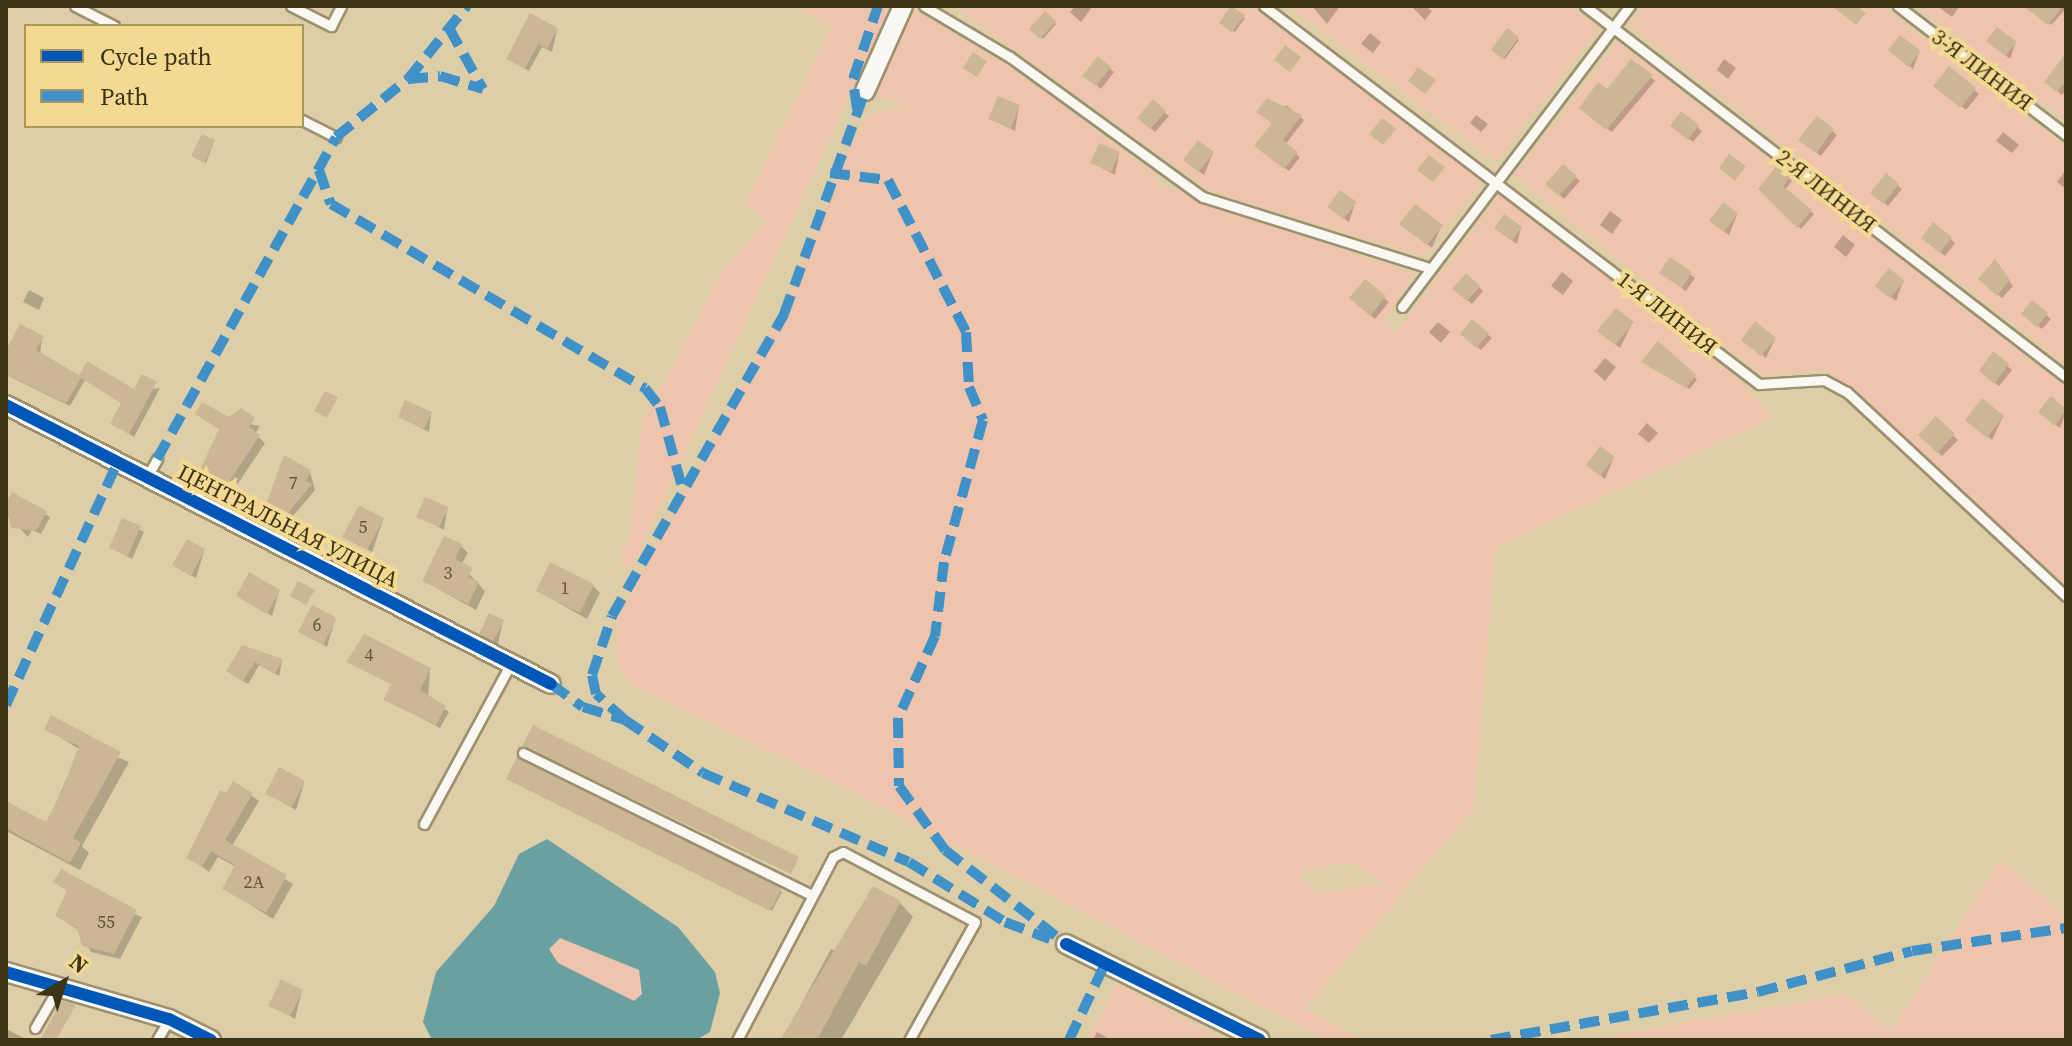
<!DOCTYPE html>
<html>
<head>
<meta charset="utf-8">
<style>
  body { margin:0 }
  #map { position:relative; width:2072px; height:1046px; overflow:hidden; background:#ddcea8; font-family:"Source Serif 4",serif }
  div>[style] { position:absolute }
  .green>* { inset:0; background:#eec4ac }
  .water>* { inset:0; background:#6aa0a0 }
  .shadow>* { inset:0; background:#0003 }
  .building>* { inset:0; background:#ccb794 }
  .roads { filter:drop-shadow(2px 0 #9c9071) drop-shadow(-2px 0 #9c9071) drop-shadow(0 2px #9c9071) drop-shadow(0 -2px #9c9071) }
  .lane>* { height:9px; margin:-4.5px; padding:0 4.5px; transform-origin:4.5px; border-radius:4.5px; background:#faf8f2 }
  .street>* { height:18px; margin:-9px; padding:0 9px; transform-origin:9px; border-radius:9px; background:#faf8f2 }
  .quiet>* { height:10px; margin-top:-5px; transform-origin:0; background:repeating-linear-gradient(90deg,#3f91c8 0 20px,transparent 0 30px) }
  .cycleway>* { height:12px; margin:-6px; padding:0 6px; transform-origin:6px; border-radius:6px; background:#0057b8 }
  span { translate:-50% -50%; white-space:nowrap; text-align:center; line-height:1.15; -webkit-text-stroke:8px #f3d992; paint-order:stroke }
  .number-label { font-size:18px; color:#615435 }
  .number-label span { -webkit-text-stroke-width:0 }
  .street-label { font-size:22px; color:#3d3315 }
  .frame { position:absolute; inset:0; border:8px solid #3d3315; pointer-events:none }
  .legend { position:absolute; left:24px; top:24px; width:280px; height:104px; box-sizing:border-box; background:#f3d992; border:2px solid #aa9760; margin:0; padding:10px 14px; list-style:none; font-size:24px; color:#3d3315 }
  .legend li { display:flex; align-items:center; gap:16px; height:40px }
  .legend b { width:40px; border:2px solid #aa9760 }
  .north { position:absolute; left:24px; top:942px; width:80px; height:80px; -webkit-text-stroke:6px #f3d992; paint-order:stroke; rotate:39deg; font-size:22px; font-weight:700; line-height:32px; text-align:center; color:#3d3315 }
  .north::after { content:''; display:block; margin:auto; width:28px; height:36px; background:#3d3315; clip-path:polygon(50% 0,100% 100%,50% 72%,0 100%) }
</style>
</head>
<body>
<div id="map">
  <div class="green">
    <div style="clip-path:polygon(790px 6px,891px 6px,632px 568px,620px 562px,630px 532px,642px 423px,722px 273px,767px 220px,744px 205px,832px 26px)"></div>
    <div style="clip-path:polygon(954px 6px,1252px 6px,1483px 179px,1423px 256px,1210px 191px)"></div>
    <div style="clip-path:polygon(1289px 6px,1570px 6px,1599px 28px,1496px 162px)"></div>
    <div style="clip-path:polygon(1644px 6px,1882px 6px,2066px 147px,2066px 365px,1630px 25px)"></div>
    <div style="clip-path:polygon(1917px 6px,2066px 6px,2066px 120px,2014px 80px)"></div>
    <div style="clip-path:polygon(evenodd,913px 9px,1009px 66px,1156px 175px,1160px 186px,1292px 221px,1299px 235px,1414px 273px,1386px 319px,1395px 334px,1501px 193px,1734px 376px,1773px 417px,1496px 547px,1474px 807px,1305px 1009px,1362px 1040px,1327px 1040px,833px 781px,630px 684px,615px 658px,618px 618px,785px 304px,853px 140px,870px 114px,907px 107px,875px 95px,913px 9px,1351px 862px,1384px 883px,1317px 893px,1297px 873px,1351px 862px)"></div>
    <div style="clip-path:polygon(1618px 42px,2066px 387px,2066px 592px,1828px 370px,1763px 376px,1514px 175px)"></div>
    <div style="clip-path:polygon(2001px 860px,2066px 917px,2066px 1040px,1587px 1040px,1846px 994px,1891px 1031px)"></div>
    <div style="clip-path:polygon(560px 938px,640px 970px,642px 994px,634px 1001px,558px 963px,549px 949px)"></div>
    <div style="clip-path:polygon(1117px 984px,1224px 1040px,1087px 1040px)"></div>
  </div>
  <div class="water">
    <div style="clip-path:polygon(evenodd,547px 839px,678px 927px,715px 972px,720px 993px,710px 1032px,696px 1040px,432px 1040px,423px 1022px,436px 972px,494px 906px,519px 854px,547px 839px,560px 938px,639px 970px,642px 994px,634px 1001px,558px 963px,549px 949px,560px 938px)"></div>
  </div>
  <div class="shadow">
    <div style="clip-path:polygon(1075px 6px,1093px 6px,1081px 22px,1070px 12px)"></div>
    <div style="clip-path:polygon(1312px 6px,1340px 6px,1327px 24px)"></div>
    <div style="clip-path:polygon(1411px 6px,1426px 6px,1432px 11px,1425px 20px)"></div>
    <div style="clip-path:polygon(1937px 6px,1960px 6px,1952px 17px)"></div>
    <div style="clip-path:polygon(2031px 6px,2066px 6px,2066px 9px,2051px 25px)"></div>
    <div style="clip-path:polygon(1232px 8px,1245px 18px,1235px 32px,1222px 23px)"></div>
    <div style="clip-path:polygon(1046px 14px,1056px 24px,1043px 39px,1032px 29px)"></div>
    <div style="clip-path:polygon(557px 30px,552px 52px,542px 47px,529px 71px,508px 58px)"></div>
    <div style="clip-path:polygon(1508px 31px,1519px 40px,1505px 59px,1494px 50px)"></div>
    <div style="clip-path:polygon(1370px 33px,1381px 42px,1373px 53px,1361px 44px)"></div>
    <div style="clip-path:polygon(2015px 44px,2010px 59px,1993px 45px)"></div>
    <div style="clip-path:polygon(1919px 53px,1913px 69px,1894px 54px)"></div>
    <div style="clip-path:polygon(1099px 59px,1114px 72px,1101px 89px,1089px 79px)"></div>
    <div style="clip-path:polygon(1724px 59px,1736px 68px,1728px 79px,1717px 70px)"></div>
    <div style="clip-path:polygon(2066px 68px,2066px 90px,2062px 95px,2050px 86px)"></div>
    <div style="clip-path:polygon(1949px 69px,1979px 94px,1966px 110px,1940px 90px)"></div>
    <div style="clip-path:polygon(1651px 77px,1655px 81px,1612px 132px,1585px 112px,1607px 92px)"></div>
    <div style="clip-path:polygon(1153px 102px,1169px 116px,1155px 132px,1139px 118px)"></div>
    <div style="clip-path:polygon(1286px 105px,1304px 120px,1285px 145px,1300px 157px,1289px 171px,1261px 149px)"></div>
    <div style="clip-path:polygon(1019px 106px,1015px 131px,991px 119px)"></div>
    <div style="clip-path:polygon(1682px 114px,1702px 131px,1693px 142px,1677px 130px)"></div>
    <div style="clip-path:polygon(1476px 115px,1488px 124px,1481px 132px,1470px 123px)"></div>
    <div style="clip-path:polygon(1817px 118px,1837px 135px,1821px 156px,1805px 144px)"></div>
    <div style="clip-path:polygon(2003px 132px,2019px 145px,2012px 153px,1996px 141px)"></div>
    <div style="clip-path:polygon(214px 142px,206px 163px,195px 157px)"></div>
    <div style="clip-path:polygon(1213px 153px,1204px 175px,1189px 164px)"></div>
    <div style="clip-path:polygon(1119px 154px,1115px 175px,1092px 163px)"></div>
    <div style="clip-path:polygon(1563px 167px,1580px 181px,1564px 199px,1548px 184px)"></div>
    <div style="clip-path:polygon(1777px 168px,1792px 181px,1785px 190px,1814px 214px,1801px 229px,1760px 189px)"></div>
    <div style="clip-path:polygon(2066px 170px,2066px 189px,2057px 182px)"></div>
    <div style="clip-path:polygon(1886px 176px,1902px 189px,1888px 206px,1873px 193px)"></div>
    <div style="clip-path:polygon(1355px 203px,1349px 222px,1334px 211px)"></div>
    <div style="clip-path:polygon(1610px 211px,1622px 220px,1612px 234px,1600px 225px)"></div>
    <div style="clip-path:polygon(1737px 215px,1729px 235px,1715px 224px)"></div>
    <div style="clip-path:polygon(1934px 225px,1955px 243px,1945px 256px,1927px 242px)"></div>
    <div style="clip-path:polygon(1441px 226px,1432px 248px,1406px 228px)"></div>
    <div style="clip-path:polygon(1521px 228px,1517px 244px,1500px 232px)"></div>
    <div style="clip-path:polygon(1843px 235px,1855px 245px,1846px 257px,1834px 247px)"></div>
    <div style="clip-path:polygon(1671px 260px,1695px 278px,1686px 291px,1666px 277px)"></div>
    <div style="clip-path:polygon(1996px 261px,2013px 286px,2002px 298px,1980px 279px)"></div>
    <div style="clip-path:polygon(1562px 272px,1573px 281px,1563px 295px,1551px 286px)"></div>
    <div style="clip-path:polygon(1466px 276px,1483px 291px,1472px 304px,1455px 289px)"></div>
    <div style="clip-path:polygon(1365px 282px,1389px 302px,1375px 319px,1356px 302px)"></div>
    <div style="clip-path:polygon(1903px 282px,1896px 301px,1882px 290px)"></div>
    <div style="clip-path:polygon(29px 290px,44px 298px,39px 310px,23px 302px)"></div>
    <div style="clip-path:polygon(2033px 303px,2051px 319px,2042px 329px,2028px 318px)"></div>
    <div style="clip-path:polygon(1438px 322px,1450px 332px,1441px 343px,1429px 332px)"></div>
    <div style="clip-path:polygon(1473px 322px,1492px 338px,1481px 350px,1462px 334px)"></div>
    <div style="clip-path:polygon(1632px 323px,1620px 348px,1604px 335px)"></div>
    <div style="clip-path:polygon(42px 338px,40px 354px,79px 377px,134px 392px,160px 388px,134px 437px,113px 424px,123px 404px,85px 380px,70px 406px,6px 375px,6px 354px)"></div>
    <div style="clip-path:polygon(1775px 339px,1766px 358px,1747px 343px)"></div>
    <div style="clip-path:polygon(1658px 344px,1697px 379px,1690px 389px,1643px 362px)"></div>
    <div style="clip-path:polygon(1994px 354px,2012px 370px,1999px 386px,1985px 375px)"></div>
    <div style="clip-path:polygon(1605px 358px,1616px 367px,1605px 381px,1594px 371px)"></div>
    <div style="clip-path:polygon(2052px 399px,2066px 411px,2060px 428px,2045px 416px)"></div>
    <div style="clip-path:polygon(198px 414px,260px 426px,255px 434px,265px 443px,233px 491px,203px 469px,220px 430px)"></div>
    <div style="clip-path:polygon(431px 414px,429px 432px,400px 417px)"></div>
    <div style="clip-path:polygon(2003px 417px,1992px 440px,1972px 424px)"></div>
    <div style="clip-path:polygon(1936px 419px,1958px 440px,1942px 456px,1921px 435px)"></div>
    <div style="clip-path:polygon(1647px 423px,1658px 433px,1649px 443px,1638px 434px)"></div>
    <div style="clip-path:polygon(1613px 459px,1605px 479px,1592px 469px)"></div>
    <div style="clip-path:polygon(310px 472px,315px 490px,293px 516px,269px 501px)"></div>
    <div style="clip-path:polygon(13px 495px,50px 517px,41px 534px,32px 530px,28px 537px,6px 514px)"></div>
    <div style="clip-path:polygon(447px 509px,444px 530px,419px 516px)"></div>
    <div style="clip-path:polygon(383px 520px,372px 552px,349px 540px)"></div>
    <div style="clip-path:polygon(123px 521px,144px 532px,132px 559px,112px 548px)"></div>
    <div style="clip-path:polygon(461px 546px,468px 553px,461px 565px,485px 591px,476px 610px,424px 581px)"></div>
    <div style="clip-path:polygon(204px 551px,196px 578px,179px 569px)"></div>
    <div style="clip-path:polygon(593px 586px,600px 593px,587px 619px,538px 591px)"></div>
    <div style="clip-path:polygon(279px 591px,272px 616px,238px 596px)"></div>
    <div style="clip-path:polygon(335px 620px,327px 647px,300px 631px)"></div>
    <div style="clip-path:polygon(503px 621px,498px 644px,481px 633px)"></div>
    <div style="clip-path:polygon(242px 647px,282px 661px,279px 676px,259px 665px,248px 684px,233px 675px)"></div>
    <div style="clip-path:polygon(430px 669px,428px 698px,449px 712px,440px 728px,386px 699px)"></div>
    <div style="clip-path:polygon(47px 729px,129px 762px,82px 846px,89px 853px,80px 870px,6px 831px,6px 803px,47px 825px,79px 749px)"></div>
    <div style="clip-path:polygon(510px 780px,780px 890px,782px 892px,772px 911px)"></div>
    <div style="clip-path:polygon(234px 783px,259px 801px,232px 846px,293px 884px,273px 919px,224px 888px,236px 867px,218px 857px,209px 872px,189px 857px)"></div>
    <div style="clip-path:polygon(304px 783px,296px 810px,268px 794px)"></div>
    <div style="clip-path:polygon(56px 882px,142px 917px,120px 959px,91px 952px,80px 931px,57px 916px,69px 892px)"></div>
    <div style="clip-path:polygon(900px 903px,913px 917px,841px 1040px,782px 1040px,831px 949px,839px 953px)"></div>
    <div style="clip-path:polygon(302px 991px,295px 1019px,271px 1005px)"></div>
    <div style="clip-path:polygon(6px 1029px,28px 1040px,6px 1040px)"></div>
    <div style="clip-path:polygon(1097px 1032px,1111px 1040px,1093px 1040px)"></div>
  </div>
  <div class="building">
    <div style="clip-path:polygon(1231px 6px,1245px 15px,1232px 32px,1219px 23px)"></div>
    <div style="clip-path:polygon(1832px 6px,1857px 6px,1866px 13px,1856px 25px)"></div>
    <div style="clip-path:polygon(2023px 6px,2063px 6px,2048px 25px)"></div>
    <div style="clip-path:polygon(1045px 11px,1056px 21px,1040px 39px,1029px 29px)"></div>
    <div style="clip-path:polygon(530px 13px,558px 28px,547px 49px,538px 44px,525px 69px,506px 59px)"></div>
    <div style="clip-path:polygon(1997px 27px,2017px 42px,2005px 56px,1986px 41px)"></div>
    <div style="clip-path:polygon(1507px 28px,1519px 37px,1503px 59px,1491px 50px)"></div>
    <div style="clip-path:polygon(1900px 35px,1921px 51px,1908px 67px,1888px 50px)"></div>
    <div style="clip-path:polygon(1285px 45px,1301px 57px,1290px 72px,1274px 60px)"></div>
    <div style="clip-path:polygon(973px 52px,987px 61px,977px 77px,963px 68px)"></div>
    <div style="clip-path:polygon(2066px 53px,2066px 81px,2057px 92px,2044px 82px)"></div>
    <div style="clip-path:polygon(1098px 56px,1111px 67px,1096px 86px,1082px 76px)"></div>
    <div style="clip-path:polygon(1631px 59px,1653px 75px,1606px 130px,1579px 108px,1598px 82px,1607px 89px)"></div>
    <div style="clip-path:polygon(1949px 66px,1976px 88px,1961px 108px,1933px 86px)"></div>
    <div style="clip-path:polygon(1418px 67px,1436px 80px,1425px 94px,1408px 81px)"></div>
    <div style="clip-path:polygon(998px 96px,1020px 105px,1011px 128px,988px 119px)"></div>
    <div style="clip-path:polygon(1267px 98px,1302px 115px,1283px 140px,1298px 152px,1284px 169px,1254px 146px,1272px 123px,1256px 112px)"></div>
    <div style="clip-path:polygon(1153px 99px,1166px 111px,1150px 129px,1137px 118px)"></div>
    <div style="clip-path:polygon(1681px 111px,1699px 125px,1688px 140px,1670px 126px)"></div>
    <div style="clip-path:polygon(1817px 116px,1834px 129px,1816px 153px,1798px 140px)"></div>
    <div style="clip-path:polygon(1382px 118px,1396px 129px,1383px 145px,1369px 134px)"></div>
    <div style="clip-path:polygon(202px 134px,215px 140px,204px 163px,191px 156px)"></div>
    <div style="clip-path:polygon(1198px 140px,1214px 152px,1199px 172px,1183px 160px)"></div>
    <div style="clip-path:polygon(1099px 143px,1120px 152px,1111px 172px,1090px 163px)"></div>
    <div style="clip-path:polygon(1729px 154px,1746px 166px,1735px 181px,1719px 168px)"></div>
    <div style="clip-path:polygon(1429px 155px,1445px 167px,1433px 182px,1417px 170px)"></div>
    <div style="clip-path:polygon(1563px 164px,1577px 176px,1559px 196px,1545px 184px)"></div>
    <div style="clip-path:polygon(1777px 165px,1791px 176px,1783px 186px,1812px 210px,1797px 228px,1758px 189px)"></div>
    <div style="clip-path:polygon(1886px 173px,1899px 184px,1883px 204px,1870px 193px)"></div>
    <div style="clip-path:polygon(1340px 190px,1357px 202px,1344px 219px,1327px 207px)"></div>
    <div style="clip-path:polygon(1723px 202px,1738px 213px,1724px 232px,1709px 221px)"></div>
    <div style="clip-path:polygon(1415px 204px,1443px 225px,1427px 245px,1399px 224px)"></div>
    <div style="clip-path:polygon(1504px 214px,1522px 227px,1512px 241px,1494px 228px)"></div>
    <div style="clip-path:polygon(1933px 222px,1952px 237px,1940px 253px,1921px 238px)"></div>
    <div style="clip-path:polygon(1670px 257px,1692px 272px,1682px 288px,1659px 273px)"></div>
    <div style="clip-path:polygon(1995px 259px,2010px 280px,1997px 296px,1978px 279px)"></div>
    <div style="clip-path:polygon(1889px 268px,1905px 281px,1890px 298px,1875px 286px)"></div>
    <div style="clip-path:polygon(1466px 273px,1480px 286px,1467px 301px,1452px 289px)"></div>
    <div style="clip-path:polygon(1365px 279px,1386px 296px,1370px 316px,1349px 298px)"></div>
    <div style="clip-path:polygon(2032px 300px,2048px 313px,2037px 327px,2021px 314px)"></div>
    <div style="clip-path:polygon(1616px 308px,1634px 322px,1615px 345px,1597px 331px)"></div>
    <div style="clip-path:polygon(1472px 319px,1489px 333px,1476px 348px,1460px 334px)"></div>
    <div style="clip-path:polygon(1755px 321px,1776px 338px,1761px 356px,1741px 340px)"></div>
    <div style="clip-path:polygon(20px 324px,44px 336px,36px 350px,79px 375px,87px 361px,134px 389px,142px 374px,157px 382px,129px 434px,110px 424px,121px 403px,81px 378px,66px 403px,6px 375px,6px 350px)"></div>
    <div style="clip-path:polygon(1658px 341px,1696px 375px,1686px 388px,1641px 362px)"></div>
    <div style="clip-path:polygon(1993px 351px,2009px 364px,1994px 384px,1979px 371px)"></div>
    <div style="clip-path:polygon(325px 391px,338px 397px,327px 418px,314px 411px)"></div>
    <div style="clip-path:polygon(2051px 396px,2066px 409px,2055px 426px,2038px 412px)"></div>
    <div style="clip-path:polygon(1982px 398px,2004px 416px,1987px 438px,1965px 420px)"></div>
    <div style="clip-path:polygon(405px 400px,432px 412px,424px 429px,398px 417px)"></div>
    <div style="clip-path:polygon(202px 402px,229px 417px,241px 408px,255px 418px,249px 427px,260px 435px,226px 486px,200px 470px,219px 429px,195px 414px)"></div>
    <div style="clip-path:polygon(1936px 416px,1955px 434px,1937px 453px,1918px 435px)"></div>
    <div style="clip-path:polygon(1600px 446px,1615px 457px,1600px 476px,1586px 465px)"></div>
    <div style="clip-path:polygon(284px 455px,311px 470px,306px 481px,312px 484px,288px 513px,267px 502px)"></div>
    <div style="clip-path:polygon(12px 492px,47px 511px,36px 531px,11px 528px,6px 504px)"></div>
    <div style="clip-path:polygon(425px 497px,449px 507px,439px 527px,416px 517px)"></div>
    <div style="clip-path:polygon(359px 505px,384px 518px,367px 550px,342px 537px)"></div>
    <div style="clip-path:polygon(122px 518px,141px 526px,128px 556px,109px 548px)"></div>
    <div style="clip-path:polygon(444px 536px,462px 544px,455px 559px,473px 568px,468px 577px,479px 582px,468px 604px,422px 581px)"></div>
    <div style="clip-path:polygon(187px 539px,205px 549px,191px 576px,172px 565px)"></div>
    <div style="clip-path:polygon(550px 562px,594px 584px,580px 613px,536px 591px)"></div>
    <div style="clip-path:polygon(249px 572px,280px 590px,267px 614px,236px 596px)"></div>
    <div style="clip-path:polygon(298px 581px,315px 590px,306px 605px,290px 596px)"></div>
    <div style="clip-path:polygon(312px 605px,337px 618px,323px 645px,298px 632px)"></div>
    <div style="clip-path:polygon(489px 613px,504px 620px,493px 641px,479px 634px)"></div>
    <div style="clip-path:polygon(364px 634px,431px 668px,420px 690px,446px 706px,436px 725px,383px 700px,391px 684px,346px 662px)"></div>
    <div style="clip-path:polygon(242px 645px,283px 659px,275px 674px,255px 662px,243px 681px,226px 671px)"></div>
    <div style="clip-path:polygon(51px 715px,121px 752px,73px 838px,81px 843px,70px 863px,6px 828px,6px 801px,46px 822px,62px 791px,79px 746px,44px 730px)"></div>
    <div style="clip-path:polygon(533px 725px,799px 857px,791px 874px,522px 746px)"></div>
    <div style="clip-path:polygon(517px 757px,782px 888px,770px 911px,506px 779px)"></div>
    <div style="clip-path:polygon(279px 767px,305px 781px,292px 807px,265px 794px)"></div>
    <div style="clip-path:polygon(233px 781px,253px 793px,225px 840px,287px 875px,266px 913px,222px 889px,235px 865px,211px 851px,202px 867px,186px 858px,220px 790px,226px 793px)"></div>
    <div style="clip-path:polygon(61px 869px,137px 910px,114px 954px,82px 946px,77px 928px,55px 916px,67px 891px,53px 882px)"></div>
    <div style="clip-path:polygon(873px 886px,901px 901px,866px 966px,859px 962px,817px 1040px,780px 1040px)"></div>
    <div style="clip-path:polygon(281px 979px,303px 990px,290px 1016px,268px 1006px)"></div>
    <div style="clip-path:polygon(62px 1001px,76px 1005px,56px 1040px,40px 1040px)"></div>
  </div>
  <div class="roads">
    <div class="lane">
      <div style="left:75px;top:6px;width:44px;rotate:27.1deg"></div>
      <div style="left:291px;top:6px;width:45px;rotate:26.6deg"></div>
      <div style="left:331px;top:26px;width:22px;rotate:-63deg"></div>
      <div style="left:924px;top:6px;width:100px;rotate:30.7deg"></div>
      <div style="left:1010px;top:57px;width:238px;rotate:36deg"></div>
      <div style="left:1203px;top:197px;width:234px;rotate:17.4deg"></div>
      <div style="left:1264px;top:6px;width:623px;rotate:37.37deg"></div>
      <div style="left:1759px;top:384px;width:65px;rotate:-3.5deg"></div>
      <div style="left:1824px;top:380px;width:26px;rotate:28deg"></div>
      <div style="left:1847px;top:392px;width:299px;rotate:43deg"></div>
      <div style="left:1585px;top:6px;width:607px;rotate:37.64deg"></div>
      <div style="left:1898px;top:6px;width:212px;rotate:37.5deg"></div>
      <div style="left:302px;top:120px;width:38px;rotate:27deg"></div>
      <div style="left:1402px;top:307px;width:378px;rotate:-52.9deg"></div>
      <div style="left:147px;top:477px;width:21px;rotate:-61deg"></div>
      <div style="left:523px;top:753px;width:322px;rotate:26.2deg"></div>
      <div style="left:424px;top:824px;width:183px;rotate:-61.6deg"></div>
      <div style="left:35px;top:1028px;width:44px;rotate:-59.9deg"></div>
      <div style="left:157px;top:1040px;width:24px;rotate:-60deg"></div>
      <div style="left:737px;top:1040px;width:207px;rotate:-62.3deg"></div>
      <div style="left:833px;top:857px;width:11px;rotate:-27deg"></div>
      <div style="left:843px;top:852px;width:149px;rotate:27.9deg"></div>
      <div style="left:975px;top:922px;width:135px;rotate:119.2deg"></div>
    </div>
    <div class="street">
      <div style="left:865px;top:91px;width:93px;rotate:-65.9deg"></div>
      <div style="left:6px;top:405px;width:612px;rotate:27.11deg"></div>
      <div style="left:1066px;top:944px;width:216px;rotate:26.3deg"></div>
      <div style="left:6px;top:972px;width:170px;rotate:16.1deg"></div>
      <div style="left:169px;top:1019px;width:47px;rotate:26.6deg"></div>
    </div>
  </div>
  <div class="quiet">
    <div style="left:449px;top:28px;width:70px;rotate:60.9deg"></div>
    <div style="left:408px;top:79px;width:94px;rotate:-51.1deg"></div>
    <div style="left:857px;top:109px;width:30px;rotate:-98deg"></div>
    <div style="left:853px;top:79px;width:77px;rotate:-71.1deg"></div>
    <div style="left:319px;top:170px;width:36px;rotate:71deg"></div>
    <div style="left:331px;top:204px;width:364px;rotate:30.4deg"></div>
    <div style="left:645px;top:388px;width:24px;rotate:52deg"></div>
    <div style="left:660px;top:407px;width:90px;rotate:74.6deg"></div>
    <div style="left:830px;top:173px;width:58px;rotate:6.9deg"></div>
    <div style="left:888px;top:180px;width:171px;rotate:62.8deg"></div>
    <div style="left:966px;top:332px;width:55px;rotate:86.9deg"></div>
    <div style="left:969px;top:387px;width:36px;rotate:67deg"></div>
    <div style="left:983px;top:420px;width:147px;rotate:105.4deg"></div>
    <div style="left:944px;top:562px;width:75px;rotate:96.9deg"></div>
    <div style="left:935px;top:636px;width:90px;rotate:114.3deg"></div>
    <div style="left:898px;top:718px;width:68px;rotate:89.2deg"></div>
    <div style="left:899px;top:786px;width:79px;rotate:54.3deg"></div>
    <div style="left:945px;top:850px;width:153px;rotate:37.8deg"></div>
    <div style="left:157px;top:459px;width:368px;rotate:-60.9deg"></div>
    <div style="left:336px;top:137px;width:92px;rotate:-38.9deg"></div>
    <div style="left:408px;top:79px;width:32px;rotate:-5deg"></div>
    <div style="left:440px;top:76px;width:45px;rotate:16.8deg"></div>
    <div style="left:551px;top:684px;width:39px;rotate:36deg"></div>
    <div style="left:583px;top:707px;width:44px;rotate:17.2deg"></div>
    <div style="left:625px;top:720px;width:94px;rotate:34.2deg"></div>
    <div style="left:703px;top:773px;width:224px;rotate:23.4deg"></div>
    <div style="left:909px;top:862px;width:113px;rotate:32deg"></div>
    <div style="left:1005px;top:922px;width:48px;rotate:20.7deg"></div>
    <div style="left:6px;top:705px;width:268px;rotate:-65.3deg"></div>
    <div style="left:625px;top:720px;width:39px;rotate:-138deg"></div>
    <div style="left:596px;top:694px;width:19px;rotate:-102deg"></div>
    <div style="left:592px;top:675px;width:62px;rotate:-71.3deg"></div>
    <div style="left:612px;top:616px;width:348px;rotate:-60.3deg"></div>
    <div style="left:784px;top:314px;width:237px;rotate:-70deg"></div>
    <div style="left:1069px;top:1040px;width:82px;rotate:-64.7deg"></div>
    <div style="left:1491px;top:1040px;width:271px;rotate:-10.2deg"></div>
    <div style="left:1758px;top:992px;width:159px;rotate:-14.9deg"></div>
    <div style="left:1912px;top:951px;width:156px;rotate:-8.5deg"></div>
  </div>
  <div class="cycleway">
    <div style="left:6px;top:405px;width:612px;rotate:27.11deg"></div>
    <div style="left:1066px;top:944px;width:216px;rotate:26.3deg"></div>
    <div style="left:6px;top:972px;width:170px;rotate:16.1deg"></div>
    <div style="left:169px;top:1019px;width:47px;rotate:26.6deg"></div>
  </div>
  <div class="number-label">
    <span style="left:293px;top:483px">7</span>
    <span style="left:363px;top:527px">5</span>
    <span style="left:448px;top:573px">3</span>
    <span style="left:565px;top:588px">1</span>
    <span style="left:317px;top:625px">6</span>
    <span style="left:369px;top:655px">4</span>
    <span style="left:254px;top:882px">2А</span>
    <span style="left:106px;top:922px">55</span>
  </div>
  <div class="street-label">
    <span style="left:1982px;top:70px;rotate:37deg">3-Я ЛИНИЯ</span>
    <span style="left:1826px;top:191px;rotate:38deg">2-Я ЛИНИЯ</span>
    <span style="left:1667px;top:313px;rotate:38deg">1-Я ЛИНИЯ</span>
    <span style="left:288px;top:526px;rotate:27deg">ЦЕНТРАЛЬНАЯ УЛИЦА</span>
  </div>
  <div class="frame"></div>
  <ul class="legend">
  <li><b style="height:10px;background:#0057b8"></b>Cycle path</li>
  <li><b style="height:10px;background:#3f91c8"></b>Path</li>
  </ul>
  <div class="north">N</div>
</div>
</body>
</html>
